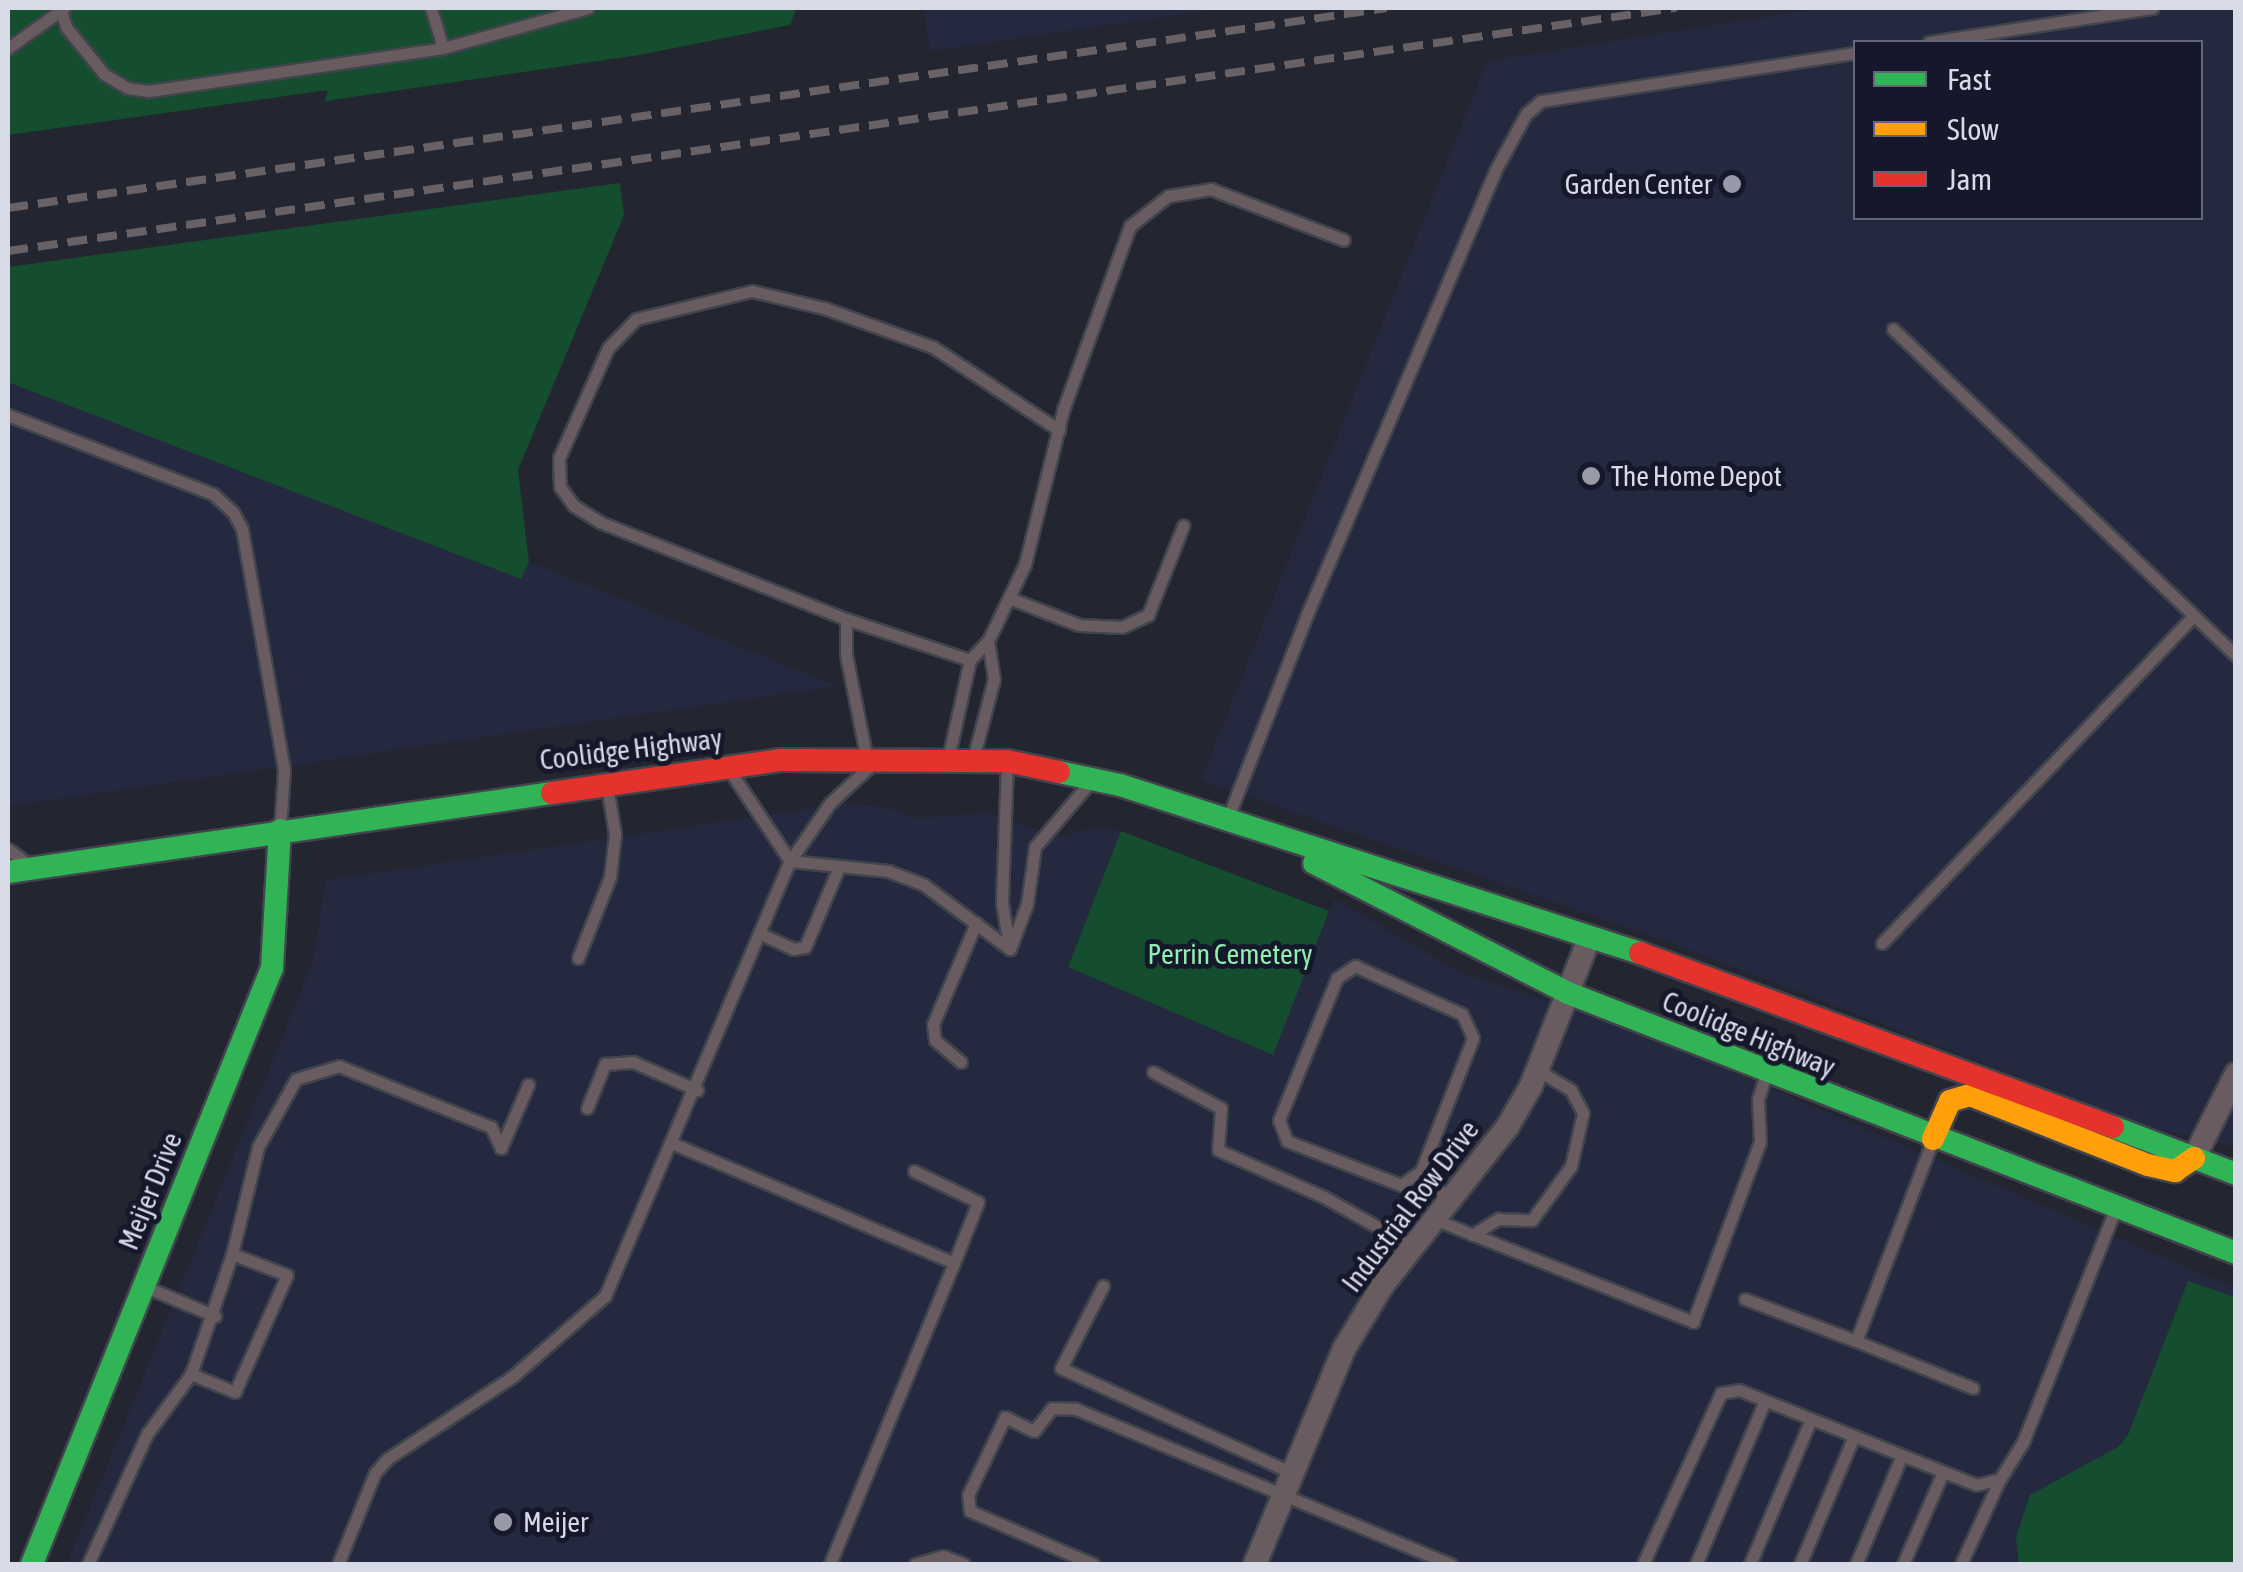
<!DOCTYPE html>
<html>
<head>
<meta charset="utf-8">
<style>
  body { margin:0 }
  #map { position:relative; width:2243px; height:1572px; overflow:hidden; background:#232630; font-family:"Asap Condensed",sans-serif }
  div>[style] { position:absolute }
  .built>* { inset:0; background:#252940 }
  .green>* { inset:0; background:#154d2f }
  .roads { filter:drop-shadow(2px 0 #41444c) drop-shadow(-2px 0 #41444c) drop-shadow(0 2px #41444c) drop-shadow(0 -2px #41444c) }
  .lane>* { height:11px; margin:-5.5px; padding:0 5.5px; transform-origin:5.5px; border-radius:5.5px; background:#685c60 }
  .street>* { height:22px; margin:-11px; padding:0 11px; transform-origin:11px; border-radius:11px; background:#685c60 }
  .fast>* { height:22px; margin:-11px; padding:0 11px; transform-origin:11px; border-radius:11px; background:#30b455 }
  .slow>* { height:22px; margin:-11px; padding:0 11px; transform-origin:11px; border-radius:11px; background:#ff9f0a }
  .jam>* { height:22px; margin:-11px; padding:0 11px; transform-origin:11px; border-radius:11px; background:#e5322d }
  .rail>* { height:8px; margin-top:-4px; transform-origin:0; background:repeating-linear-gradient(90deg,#686267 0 20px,transparent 0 30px) }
  .dots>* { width:28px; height:28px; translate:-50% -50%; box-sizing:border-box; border:5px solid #15182a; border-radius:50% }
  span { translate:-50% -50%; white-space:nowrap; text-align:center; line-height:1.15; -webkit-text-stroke:10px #15182a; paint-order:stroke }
  .poi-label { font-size:28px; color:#d7dae7 }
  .right { translate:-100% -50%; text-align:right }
  .left { translate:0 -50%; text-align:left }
  .street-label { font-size:28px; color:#d7dae7 }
  .park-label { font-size:28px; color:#90eeaf }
  .frame { position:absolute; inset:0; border:10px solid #d7dae7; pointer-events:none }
  .legend { position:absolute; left:1853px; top:40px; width:350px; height:180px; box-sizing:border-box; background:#15182a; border:2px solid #636676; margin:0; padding:12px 18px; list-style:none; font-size:30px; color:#d7dae7 }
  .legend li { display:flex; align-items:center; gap:20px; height:50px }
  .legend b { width:50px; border:2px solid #636676 }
</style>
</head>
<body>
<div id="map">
  <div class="built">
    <div style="clip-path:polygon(923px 8px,1222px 8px,931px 51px)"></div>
    <div style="clip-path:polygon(evenodd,1822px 8px,2235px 8px,2235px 1147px,2149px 1127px,1672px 943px,1201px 780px,1487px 61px,1822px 8px,1856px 42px,2200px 42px,2200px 218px,1856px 218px,1856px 42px)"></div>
    <div style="clip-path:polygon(8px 381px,521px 579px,529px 562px,837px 686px,8px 806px)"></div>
    <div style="clip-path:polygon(842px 804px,885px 807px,917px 818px,989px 813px,1057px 837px,1099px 827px,1121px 831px,1068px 967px,1272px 1054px,1334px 899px,1464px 974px,1612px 1020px,2235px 1288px,2235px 1564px,67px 1564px,297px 1001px,314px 956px,326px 880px)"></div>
  </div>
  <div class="green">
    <div style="clip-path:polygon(8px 8px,797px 8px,790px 25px,639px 55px,325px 101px,328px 90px,8px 135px)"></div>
    <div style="clip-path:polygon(620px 183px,624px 215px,518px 470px,529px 562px,521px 579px,8px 382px,8px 267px)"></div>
    <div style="clip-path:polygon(1121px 831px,1329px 911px,1273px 1055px,1068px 967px)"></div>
    <div style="clip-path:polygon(2188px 1281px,2235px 1297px,2235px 1564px,2019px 1564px,2016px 1537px,2030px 1495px,2118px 1447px,2128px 1435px)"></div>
  </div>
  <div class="roads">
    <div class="lane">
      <div style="left:60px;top:8px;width:20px;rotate:72deg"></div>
      <div style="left:66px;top:27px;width:60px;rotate:51deg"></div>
      <div style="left:104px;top:74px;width:27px;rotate:31deg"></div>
      <div style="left:127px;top:88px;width:22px;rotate:8deg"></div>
      <div style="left:149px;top:91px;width:297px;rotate:-8.3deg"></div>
      <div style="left:443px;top:48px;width:42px;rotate:-106.7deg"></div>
      <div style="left:1929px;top:42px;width:226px;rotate:-8.7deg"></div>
      <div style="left:8px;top:48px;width:69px;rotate:-35.5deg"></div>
      <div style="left:443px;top:48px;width:150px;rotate:-15.4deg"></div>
      <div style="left:1893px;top:329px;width:474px;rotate:43.6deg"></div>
      <div style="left:8px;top:415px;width:220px;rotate:21.1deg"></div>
      <div style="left:213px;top:494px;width:27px;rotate:42deg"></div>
      <div style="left:233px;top:512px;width:19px;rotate:62deg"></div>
      <div style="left:242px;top:529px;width:245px;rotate:80.1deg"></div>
      <div style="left:284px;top:770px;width:60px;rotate:93.8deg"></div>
      <div style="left:1009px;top:598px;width:75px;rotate:21.1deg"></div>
      <div style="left:1079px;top:625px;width:43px;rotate:2.7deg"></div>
      <div style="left:1122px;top:627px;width:29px;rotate:-25deg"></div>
      <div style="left:1148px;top:615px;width:96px;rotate:-68.5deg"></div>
      <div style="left:846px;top:619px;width:264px;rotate:-158.5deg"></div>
      <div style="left:600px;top:522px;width:31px;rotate:-148deg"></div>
      <div style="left:574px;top:506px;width:24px;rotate:-126deg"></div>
      <div style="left:560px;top:487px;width:29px;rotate:-92deg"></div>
      <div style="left:559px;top:458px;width:120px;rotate:-66deg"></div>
      <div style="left:608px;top:348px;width:40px;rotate:-46deg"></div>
      <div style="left:636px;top:319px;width:119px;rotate:-13.6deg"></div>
      <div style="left:752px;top:291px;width:74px;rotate:13.3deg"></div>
      <div style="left:824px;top:308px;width:116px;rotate:19.7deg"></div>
      <div style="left:933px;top:347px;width:151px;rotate:33.4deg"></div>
      <div style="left:988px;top:641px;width:85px;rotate:-64.3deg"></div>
      <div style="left:1025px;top:564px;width:159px;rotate:-76.1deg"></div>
      <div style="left:1063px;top:410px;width:196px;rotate:-70deg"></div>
      <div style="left:1130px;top:226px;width:48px;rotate:-38.3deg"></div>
      <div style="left:1168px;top:196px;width:44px;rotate:-9.2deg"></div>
      <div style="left:1211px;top:189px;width:142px;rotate:21deg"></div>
      <div style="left:948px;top:759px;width:101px;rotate:-77.5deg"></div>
      <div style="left:970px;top:660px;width:26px;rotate:-47deg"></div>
      <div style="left:988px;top:641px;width:38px;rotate:81deg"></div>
      <div style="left:994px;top:679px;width:83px;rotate:104.7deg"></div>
      <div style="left:867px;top:760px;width:107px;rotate:-101.3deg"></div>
      <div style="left:846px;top:655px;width:36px;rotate:-90deg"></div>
      <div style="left:846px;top:619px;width:131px;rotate:18.3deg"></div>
      <div style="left:1007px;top:764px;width:139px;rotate:92.1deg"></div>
      <div style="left:1002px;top:903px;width:43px;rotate:80.5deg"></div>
      <div style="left:730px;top:771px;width:108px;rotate:56.3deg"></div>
      <div style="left:790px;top:861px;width:70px;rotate:-55.4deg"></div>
      <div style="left:830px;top:803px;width:52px;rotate:-42.6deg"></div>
      <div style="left:1227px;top:820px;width:223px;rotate:-68.7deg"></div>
      <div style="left:1308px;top:612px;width:479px;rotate:-67deg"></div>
      <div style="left:1495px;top:171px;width:65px;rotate:-61.5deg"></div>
      <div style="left:1526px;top:114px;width:20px;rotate:-41deg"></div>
      <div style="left:1541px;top:101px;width:319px;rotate:-8.7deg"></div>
      <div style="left:8px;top:849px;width:21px;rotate:37deg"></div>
      <div style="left:759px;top:933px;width:38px;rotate:25deg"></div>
      <div style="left:793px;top:949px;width:12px;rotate:-9deg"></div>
      <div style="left:805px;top:947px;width:87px;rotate:-67deg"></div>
      <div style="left:1882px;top:943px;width:451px;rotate:-46.4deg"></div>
      <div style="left:1010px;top:949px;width:48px;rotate:-69.3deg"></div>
      <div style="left:1027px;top:904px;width:58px;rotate:-82deg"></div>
      <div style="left:1035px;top:847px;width:85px;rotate:-49.8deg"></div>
      <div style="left:578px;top:958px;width:87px;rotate:-68.4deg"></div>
      <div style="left:610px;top:877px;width:43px;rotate:-83.4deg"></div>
      <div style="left:615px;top:834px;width:49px;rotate:-99.5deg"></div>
      <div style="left:961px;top:1062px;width:34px;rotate:-140deg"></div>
      <div style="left:935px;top:1040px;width:16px;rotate:-97deg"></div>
      <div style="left:933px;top:1024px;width:110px;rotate:-66.9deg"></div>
      <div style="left:1153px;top:1072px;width:77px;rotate:27.9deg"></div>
      <div style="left:1221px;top:1108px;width:42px;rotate:94.1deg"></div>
      <div style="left:1218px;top:1150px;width:116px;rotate:23.9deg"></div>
      <div style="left:1324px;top:1197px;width:102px;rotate:29.3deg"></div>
      <div style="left:587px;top:1108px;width:48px;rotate:-67.8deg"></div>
      <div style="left:605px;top:1064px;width:28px;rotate:-4deg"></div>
      <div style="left:633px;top:1062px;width:70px;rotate:23.6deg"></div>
      <div style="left:1932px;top:1142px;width:213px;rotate:110.9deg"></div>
      <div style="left:1856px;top:1341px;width:126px;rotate:21.9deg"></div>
      <div style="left:674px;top:1144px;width:304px;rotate:23deg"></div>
      <div style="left:954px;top:1263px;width:326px;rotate:112.4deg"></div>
      <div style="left:501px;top:1148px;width:69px;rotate:-66.8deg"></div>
      <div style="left:914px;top:1171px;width:71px;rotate:25.8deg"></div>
      <div style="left:978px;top:1202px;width:66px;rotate:111.5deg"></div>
      <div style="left:1421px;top:1171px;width:24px;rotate:145deg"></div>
      <div style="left:1401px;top:1185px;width:122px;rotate:-158.9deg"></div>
      <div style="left:1287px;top:1141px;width:22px;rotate:-111deg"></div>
      <div style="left:1279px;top:1120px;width:153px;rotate:-67.8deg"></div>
      <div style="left:1337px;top:978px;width:22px;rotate:-34deg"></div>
      <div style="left:1355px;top:966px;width:117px;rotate:24.2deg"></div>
      <div style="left:1462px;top:1014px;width:26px;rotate:65deg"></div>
      <div style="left:1473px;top:1038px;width:143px;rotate:111.4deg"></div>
      <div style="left:1421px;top:1171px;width:43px;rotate:45.9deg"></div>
      <div style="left:1436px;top:1220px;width:277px;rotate:21.6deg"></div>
      <div style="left:1693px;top:1322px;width:192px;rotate:-69.6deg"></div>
      <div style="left:1760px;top:1142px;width:43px;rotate:-92.7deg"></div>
      <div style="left:1758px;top:1099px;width:25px;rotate:-72deg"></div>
      <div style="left:1472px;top:1235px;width:31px;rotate:-32deg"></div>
      <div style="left:1498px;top:1219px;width:34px;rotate:2deg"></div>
      <div style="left:1532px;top:1220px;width:67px;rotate:-54.2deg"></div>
      <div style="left:1571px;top:1166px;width:54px;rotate:-77.2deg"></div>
      <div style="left:1583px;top:1113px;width:26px;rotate:-118deg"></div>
      <div style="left:1571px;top:1090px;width:39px;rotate:-149deg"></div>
      <div style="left:232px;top:1254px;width:110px;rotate:-76.3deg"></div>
      <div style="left:258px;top:1147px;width:78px;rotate:-60.8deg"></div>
      <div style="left:296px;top:1079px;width:45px;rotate:-16.8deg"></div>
      <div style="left:339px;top:1066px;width:164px;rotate:21.9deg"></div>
      <div style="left:491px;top:1127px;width:23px;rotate:65deg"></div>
      <div style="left:1103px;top:1286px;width:92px;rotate:117.1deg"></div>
      <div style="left:1061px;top:1368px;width:254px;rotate:24.4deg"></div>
      <div style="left:146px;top:1287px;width:75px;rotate:22.8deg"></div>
      <div style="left:1745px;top:1299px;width:119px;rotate:20.7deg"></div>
      <div style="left:88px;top:1564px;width:143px;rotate:-65.6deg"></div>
      <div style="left:147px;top:1434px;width:74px;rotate:-53.7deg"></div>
      <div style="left:191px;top:1374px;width:127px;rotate:-71.1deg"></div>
      <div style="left:232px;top:1254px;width:59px;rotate:20.9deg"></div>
      <div style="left:287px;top:1275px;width:128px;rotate:114deg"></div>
      <div style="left:235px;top:1392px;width:48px;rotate:-157.8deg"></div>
      <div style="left:338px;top:1564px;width:98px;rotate:-67.9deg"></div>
      <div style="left:375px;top:1473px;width:18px;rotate:-49deg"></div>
      <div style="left:387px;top:1459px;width:149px;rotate:-33.3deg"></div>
      <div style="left:512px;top:1377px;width:123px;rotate:-41.1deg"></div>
      <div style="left:605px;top:1296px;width:473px;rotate:-67deg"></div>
      <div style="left:790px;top:861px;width:99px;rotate:5.8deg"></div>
      <div style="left:888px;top:871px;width:39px;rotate:21deg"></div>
      <div style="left:924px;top:885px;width:107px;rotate:36.7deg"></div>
      <div style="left:915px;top:1564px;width:29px;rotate:-16deg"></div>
      <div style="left:943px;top:1556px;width:22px;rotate:21deg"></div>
      <div style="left:1093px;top:1564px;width:134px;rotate:-156.7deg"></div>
      <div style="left:970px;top:1511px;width:16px;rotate:-97deg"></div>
      <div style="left:968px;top:1495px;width:86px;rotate:-64.6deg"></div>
      <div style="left:1005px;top:1417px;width:32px;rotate:26deg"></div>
      <div style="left:1034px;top:1431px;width:29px;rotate:-52deg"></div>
      <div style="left:1052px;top:1408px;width:24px;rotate:2deg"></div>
      <div style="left:1076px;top:1409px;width:406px;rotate:22.5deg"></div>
      <div style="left:1643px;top:1564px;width:188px;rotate:-65.5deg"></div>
      <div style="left:1721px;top:1393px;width:18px;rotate:-9deg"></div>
      <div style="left:1739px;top:1390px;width:255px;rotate:21.8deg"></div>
      <div style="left:1976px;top:1485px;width:25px;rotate:-14deg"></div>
      <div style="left:2000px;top:1479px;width:44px;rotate:-58.1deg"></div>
      <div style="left:2023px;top:1442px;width:253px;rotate:-68.4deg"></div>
      <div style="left:1696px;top:1564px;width:177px;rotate:-67.1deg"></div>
      <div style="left:1750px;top:1564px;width:157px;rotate:-67.2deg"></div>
      <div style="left:1800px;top:1564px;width:139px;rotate:-67.1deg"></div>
      <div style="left:1856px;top:1564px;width:118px;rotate:-67.1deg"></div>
      <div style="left:1903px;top:1564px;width:100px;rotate:-66.5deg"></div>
      <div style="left:1961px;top:1564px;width:94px;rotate:-65.4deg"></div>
    </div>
    <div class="street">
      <div style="left:2194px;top:1158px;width:94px;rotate:-63.4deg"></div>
      <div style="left:1255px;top:1564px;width:233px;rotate:-67.5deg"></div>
      <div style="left:1344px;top:1349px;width:74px;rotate:-58.9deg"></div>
      <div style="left:1382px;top:1286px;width:204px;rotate:-51.8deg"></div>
      <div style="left:1508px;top:1126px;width:46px;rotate:-60.1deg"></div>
      <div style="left:1531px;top:1086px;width:158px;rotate:-68.5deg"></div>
    </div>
    <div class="fast">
      <div style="left:1059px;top:772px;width:62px;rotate:12deg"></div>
      <div style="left:1120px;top:785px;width:546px;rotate:17.9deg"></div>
      <div style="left:1314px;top:863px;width:285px;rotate:27.1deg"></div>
      <div style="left:1568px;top:993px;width:717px;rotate:21.27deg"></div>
      <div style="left:8px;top:872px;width:550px;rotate:-8.26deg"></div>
      <div style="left:2113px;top:1127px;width:132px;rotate:20.9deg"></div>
      <div style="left:32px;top:1564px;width:643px;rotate:-68.07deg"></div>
      <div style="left:272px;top:968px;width:138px;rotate:-86.7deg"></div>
    </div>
    <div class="slow">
      <div style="left:1933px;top:1139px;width:42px;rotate:-65.9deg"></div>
      <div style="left:1950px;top:1101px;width:21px;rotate:-17deg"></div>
      <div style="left:1970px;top:1095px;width:191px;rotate:21.5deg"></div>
      <div style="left:2148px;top:1165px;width:28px;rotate:13deg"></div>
      <div style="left:2175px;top:1171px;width:23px;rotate:-34deg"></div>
    </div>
    <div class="jam">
      <div style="left:552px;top:793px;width:232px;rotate:-8.2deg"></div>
      <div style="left:782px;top:760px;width:225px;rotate:0.3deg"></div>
      <div style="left:1007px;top:761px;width:53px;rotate:11.9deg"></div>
      <div style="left:1640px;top:953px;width:504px;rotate:20.2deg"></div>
    </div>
  </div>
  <div class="rail">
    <div style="left:8px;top:208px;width:1393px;rotate:-8.25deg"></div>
    <div style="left:8px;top:251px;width:1686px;rotate:-8.29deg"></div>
  </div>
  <div class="dots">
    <div style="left:1732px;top:184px;background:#989ba7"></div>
    <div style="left:1591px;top:476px;background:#989ba7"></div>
    <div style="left:503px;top:1522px;background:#989ba7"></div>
  </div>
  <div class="poi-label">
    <span class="right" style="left:1712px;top:184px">Garden Center</span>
    <span class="left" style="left:1611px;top:476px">The Home Depot</span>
    <span class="left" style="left:523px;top:1522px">Meijer</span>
  </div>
  <div class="street-label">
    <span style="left:631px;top:749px;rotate:-7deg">Coolidge Highway</span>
    <span style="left:1749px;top:1034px;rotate:22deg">Coolidge Highway</span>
    <span style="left:150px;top:1191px;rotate:-68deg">Meijer Drive</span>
    <span style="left:1410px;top:1206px;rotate:-53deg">Industrial Row Drive</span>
  </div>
  <div class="park-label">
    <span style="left:1230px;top:954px">Perrin Cemetery</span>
  </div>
  <div class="frame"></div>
  <ul class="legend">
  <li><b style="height:12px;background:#30b455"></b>Fast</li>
  <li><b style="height:12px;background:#ff9f0a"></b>Slow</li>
  <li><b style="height:12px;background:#e5322d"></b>Jam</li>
  </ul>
</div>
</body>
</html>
